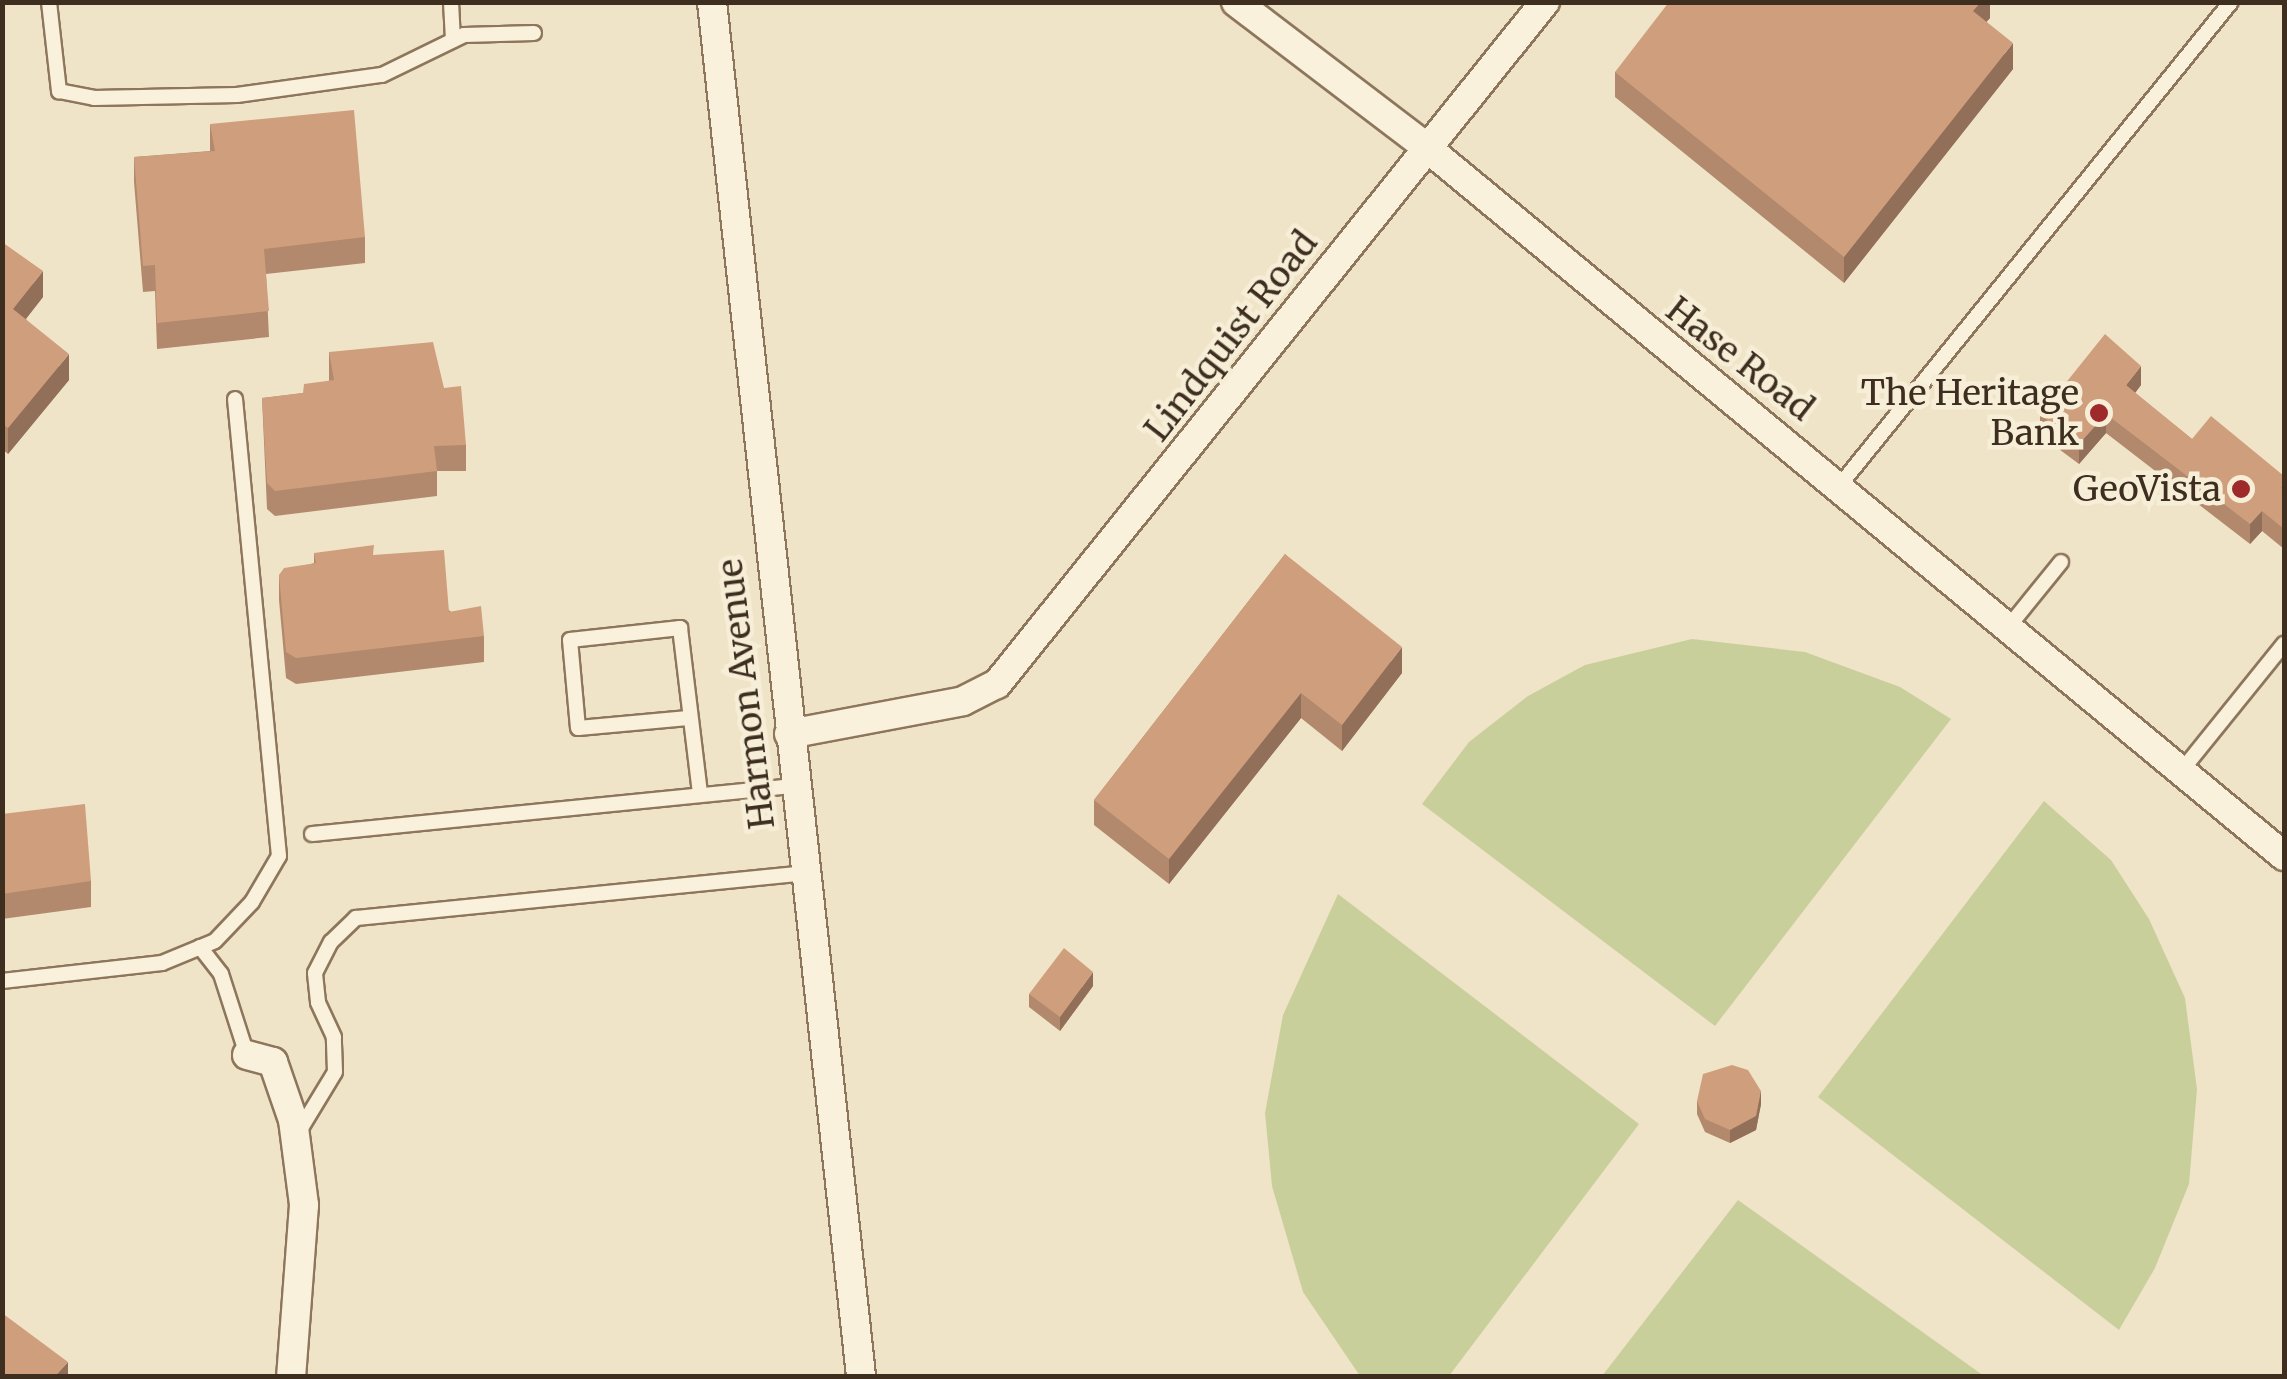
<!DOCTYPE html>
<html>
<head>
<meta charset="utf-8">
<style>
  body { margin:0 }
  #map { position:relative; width:2287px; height:1379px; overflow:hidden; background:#f0e4c8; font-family:Merriweather,serif }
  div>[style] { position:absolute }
  .green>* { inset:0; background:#c9cf9b }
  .roads { filter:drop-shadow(2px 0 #8d765c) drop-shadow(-2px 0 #8d765c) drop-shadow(0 2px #8d765c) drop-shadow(0 -2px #8d765c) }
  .service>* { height:14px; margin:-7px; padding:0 7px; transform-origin:7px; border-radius:7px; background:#faf1dc }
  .minor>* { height:28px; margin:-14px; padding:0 14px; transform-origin:14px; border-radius:14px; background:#faf1dc }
  .wall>* { inset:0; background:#b2896c }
  .shaded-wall>* { inset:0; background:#916f58 }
  .building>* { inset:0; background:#cf9f7d }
  .dots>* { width:28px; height:28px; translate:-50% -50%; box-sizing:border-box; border:5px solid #f7eed8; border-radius:50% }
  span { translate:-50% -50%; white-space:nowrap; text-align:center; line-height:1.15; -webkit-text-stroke:9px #f7eed8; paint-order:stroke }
  .street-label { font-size:35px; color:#3d2e20 }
  .poi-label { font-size:35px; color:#3d2e20 }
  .right { translate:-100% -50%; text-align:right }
  .frame { position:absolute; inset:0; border:5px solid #3d2e20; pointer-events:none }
</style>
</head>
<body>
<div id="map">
  <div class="green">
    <div style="clip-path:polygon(1692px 639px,1805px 652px,1900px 687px,1951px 719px,1715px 1026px,1422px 804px,1469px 742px,1528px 696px,1585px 665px)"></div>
    <div style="clip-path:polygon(2044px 801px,2111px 860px,2149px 919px,2185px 998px,2197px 1089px,2189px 1184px,2155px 1268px,2119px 1330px,1818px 1097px)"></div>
    <div style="clip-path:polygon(1338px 894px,1639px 1124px,1449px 1376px,1360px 1376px,1303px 1292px,1272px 1186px,1265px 1113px,1283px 1015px)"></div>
    <div style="clip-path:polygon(1738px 1200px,1984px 1376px,1602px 1376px)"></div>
  </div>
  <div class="roads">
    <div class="service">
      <div style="left:49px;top:2px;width:90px;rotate:83.6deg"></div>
      <div style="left:59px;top:91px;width:36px;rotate:11deg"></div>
      <div style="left:94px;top:98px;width:143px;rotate:-1.2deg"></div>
      <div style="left:237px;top:95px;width:146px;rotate:-7.9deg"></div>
      <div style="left:382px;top:75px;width:91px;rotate:-26deg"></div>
      <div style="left:464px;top:35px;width:70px;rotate:-1.6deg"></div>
      <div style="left:451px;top:2px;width:38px;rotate:87deg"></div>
      <div style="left:1840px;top:485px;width:621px;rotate:-51.01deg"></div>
      <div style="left:2010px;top:625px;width:81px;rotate:-51deg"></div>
      <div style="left:688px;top:718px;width:110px;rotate:174.8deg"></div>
      <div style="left:578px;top:728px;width:88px;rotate:-95.2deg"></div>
      <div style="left:570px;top:640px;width:111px;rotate:-6.2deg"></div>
      <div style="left:680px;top:628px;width:167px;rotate:83.1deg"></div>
      <div style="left:2183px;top:769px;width:161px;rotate:-51.1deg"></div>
      <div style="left:312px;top:834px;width:485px;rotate:-5.7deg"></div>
      <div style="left:200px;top:947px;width:34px;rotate:52deg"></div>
      <div style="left:221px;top:974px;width:85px;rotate:72.2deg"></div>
      <div style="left:2px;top:981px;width:161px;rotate:-6.4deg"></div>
      <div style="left:162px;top:963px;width:57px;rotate:-22.5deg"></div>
      <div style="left:215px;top:941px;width:54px;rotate:-46.5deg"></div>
      <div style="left:252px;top:902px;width:53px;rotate:-59.6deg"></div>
      <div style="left:279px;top:856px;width:459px;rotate:-95.5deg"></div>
      <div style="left:298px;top:1133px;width:71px;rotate:-58.8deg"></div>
      <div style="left:335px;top:1072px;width:35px;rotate:-92deg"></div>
      <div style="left:334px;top:1037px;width:38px;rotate:-115deg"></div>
      <div style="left:318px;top:1002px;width:29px;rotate:-96deg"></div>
      <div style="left:315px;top:973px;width:35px;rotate:-63deg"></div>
      <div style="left:331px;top:942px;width:35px;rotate:-44deg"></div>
      <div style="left:356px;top:918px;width:451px;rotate:-5.7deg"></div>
    </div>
    <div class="minor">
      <div style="left:712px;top:2px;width:1382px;rotate:83.81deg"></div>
      <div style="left:1236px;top:2px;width:239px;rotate:37.3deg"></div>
      <div style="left:1426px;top:147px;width:1113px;rotate:39.57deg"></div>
      <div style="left:789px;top:734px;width:177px;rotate:-10.7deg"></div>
      <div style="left:963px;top:701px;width:38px;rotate:-27deg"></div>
      <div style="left:997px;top:684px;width:875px;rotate:-51.22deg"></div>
      <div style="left:247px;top:1055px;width:27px;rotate:15deg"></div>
      <div style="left:273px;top:1062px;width:61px;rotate:71deg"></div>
      <div style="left:293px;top:1120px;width:86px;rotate:82.6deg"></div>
      <div style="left:304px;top:1205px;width:171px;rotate:94.3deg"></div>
    </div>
  </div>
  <div class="wall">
    <div style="clip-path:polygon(1990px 2px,1990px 18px,1986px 22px,2013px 69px,1844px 283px,1615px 97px,1615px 72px)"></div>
    <div style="clip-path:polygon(210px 124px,365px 237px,365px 263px,266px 274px,269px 337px,157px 349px,155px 291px,143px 292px,134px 182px,134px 157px,210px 151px)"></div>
    <div style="clip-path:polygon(2px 242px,43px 297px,26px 319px,69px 380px,8px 454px,2px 449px)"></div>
    <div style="clip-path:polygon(329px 352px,444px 388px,466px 445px,466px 471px,437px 471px,437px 496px,275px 516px,267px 509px,262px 398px,303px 393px,329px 381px)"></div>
    <div style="clip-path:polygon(2141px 385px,2135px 393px,2192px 439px,2284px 476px,2284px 549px,2262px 531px,2250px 544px,2106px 433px,2079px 464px,2040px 435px,2040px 415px)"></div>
    <div style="clip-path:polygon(314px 553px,374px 555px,484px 636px,484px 662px,296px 684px,286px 678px,279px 600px,279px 575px,314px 563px)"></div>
    <div style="clip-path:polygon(1285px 554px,1402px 673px,1342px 751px,1301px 718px,1169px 884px,1094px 825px,1094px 800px)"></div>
    <div style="clip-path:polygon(2px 814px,91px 881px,91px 907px,2px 919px)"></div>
    <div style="clip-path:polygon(1093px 986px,1060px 1031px,1029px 1007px,1029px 994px)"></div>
    <div style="clip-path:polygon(1697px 1101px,1761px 1104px,1756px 1130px,1730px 1143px,1705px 1132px,1697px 1114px)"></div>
  </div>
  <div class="shaded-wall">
    <div style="clip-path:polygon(1981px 2px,1990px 2px,1990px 18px,1973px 37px,1973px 11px)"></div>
    <div style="clip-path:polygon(2013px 43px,2013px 69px,1844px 283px,1844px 257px)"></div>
    <div style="clip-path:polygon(43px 271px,43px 297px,13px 335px,13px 309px)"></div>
    <div style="clip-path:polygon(69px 354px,69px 380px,8px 454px,8px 428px)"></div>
    <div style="clip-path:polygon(2141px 366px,2141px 385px,2126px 405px,2126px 385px)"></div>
    <div style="clip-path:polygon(2106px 414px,2106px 433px,2079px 464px,2079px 444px)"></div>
    <div style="clip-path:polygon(2262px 511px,2262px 531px,2250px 544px,2250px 524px)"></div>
    <div style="clip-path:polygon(1402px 647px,1402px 673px,1342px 751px,1342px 725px)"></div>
    <div style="clip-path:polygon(1301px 693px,1301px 718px,1169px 884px,1169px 859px)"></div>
    <div style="clip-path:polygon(1093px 972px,1093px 986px,1060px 1031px,1060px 1017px)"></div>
    <div style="clip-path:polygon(1761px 1091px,1761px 1104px,1756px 1130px,1730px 1143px,1730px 1130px)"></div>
    <div style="clip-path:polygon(68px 1362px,68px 1376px,55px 1376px)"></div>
  </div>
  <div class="building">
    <div style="clip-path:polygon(1669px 2px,1981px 2px,1973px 11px,2013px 43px,1844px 257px,1615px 72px)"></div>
    <div style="clip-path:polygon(354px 110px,365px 237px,264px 249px,269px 311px,157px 323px,155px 265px,143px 266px,134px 157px,215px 151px,210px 124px)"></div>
    <div style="clip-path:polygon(2px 242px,43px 271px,13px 309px,69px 354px,8px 428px,2px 424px)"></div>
    <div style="clip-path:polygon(2105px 334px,2141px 366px,2126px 385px,2192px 439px,2211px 416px,2284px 476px,2284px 483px,2281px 488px,2284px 490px,2284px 529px,2262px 511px,2250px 524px,2106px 414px,2079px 444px,2040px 415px)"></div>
    <div style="clip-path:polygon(433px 342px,444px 388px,461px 386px,466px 445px,434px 446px,437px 471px,275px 491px,267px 483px,262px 398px,303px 393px,304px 384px,334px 380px,329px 352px)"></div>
    <div style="clip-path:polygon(374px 545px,373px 555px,444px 550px,449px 612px,481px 606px,484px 636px,296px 658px,286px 652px,279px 575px,284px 568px,316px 563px,314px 553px)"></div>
    <div style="clip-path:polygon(1285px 554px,1402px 647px,1342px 725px,1301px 693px,1169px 859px,1094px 800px)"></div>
    <div style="clip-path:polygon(85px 804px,91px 881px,2px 894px,2px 814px)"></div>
    <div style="clip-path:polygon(1064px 948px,1093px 972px,1060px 1017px,1029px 994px)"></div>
    <div style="clip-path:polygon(1732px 1065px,1748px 1070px,1761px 1091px,1756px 1116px,1730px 1130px,1705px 1119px,1697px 1101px,1703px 1074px)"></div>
    <div style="clip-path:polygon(2px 1313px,68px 1362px,55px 1376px,2px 1376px)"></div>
  </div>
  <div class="dots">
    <div style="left:2099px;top:413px;background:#9e2a2b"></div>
    <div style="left:2241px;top:489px;background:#9e2a2b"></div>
  </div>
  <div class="street-label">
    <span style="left:1231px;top:336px;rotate:-52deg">Lindquist Road</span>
    <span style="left:1740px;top:359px;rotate:38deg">Hase Road</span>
    <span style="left:746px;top:694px;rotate:-97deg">Harmon Avenue</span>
  </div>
  <div class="poi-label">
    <span class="right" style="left:2079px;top:413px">The Heritage<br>Bank</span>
    <span class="right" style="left:2221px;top:489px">GeoVista</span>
  </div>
  <div class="frame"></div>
</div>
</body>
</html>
